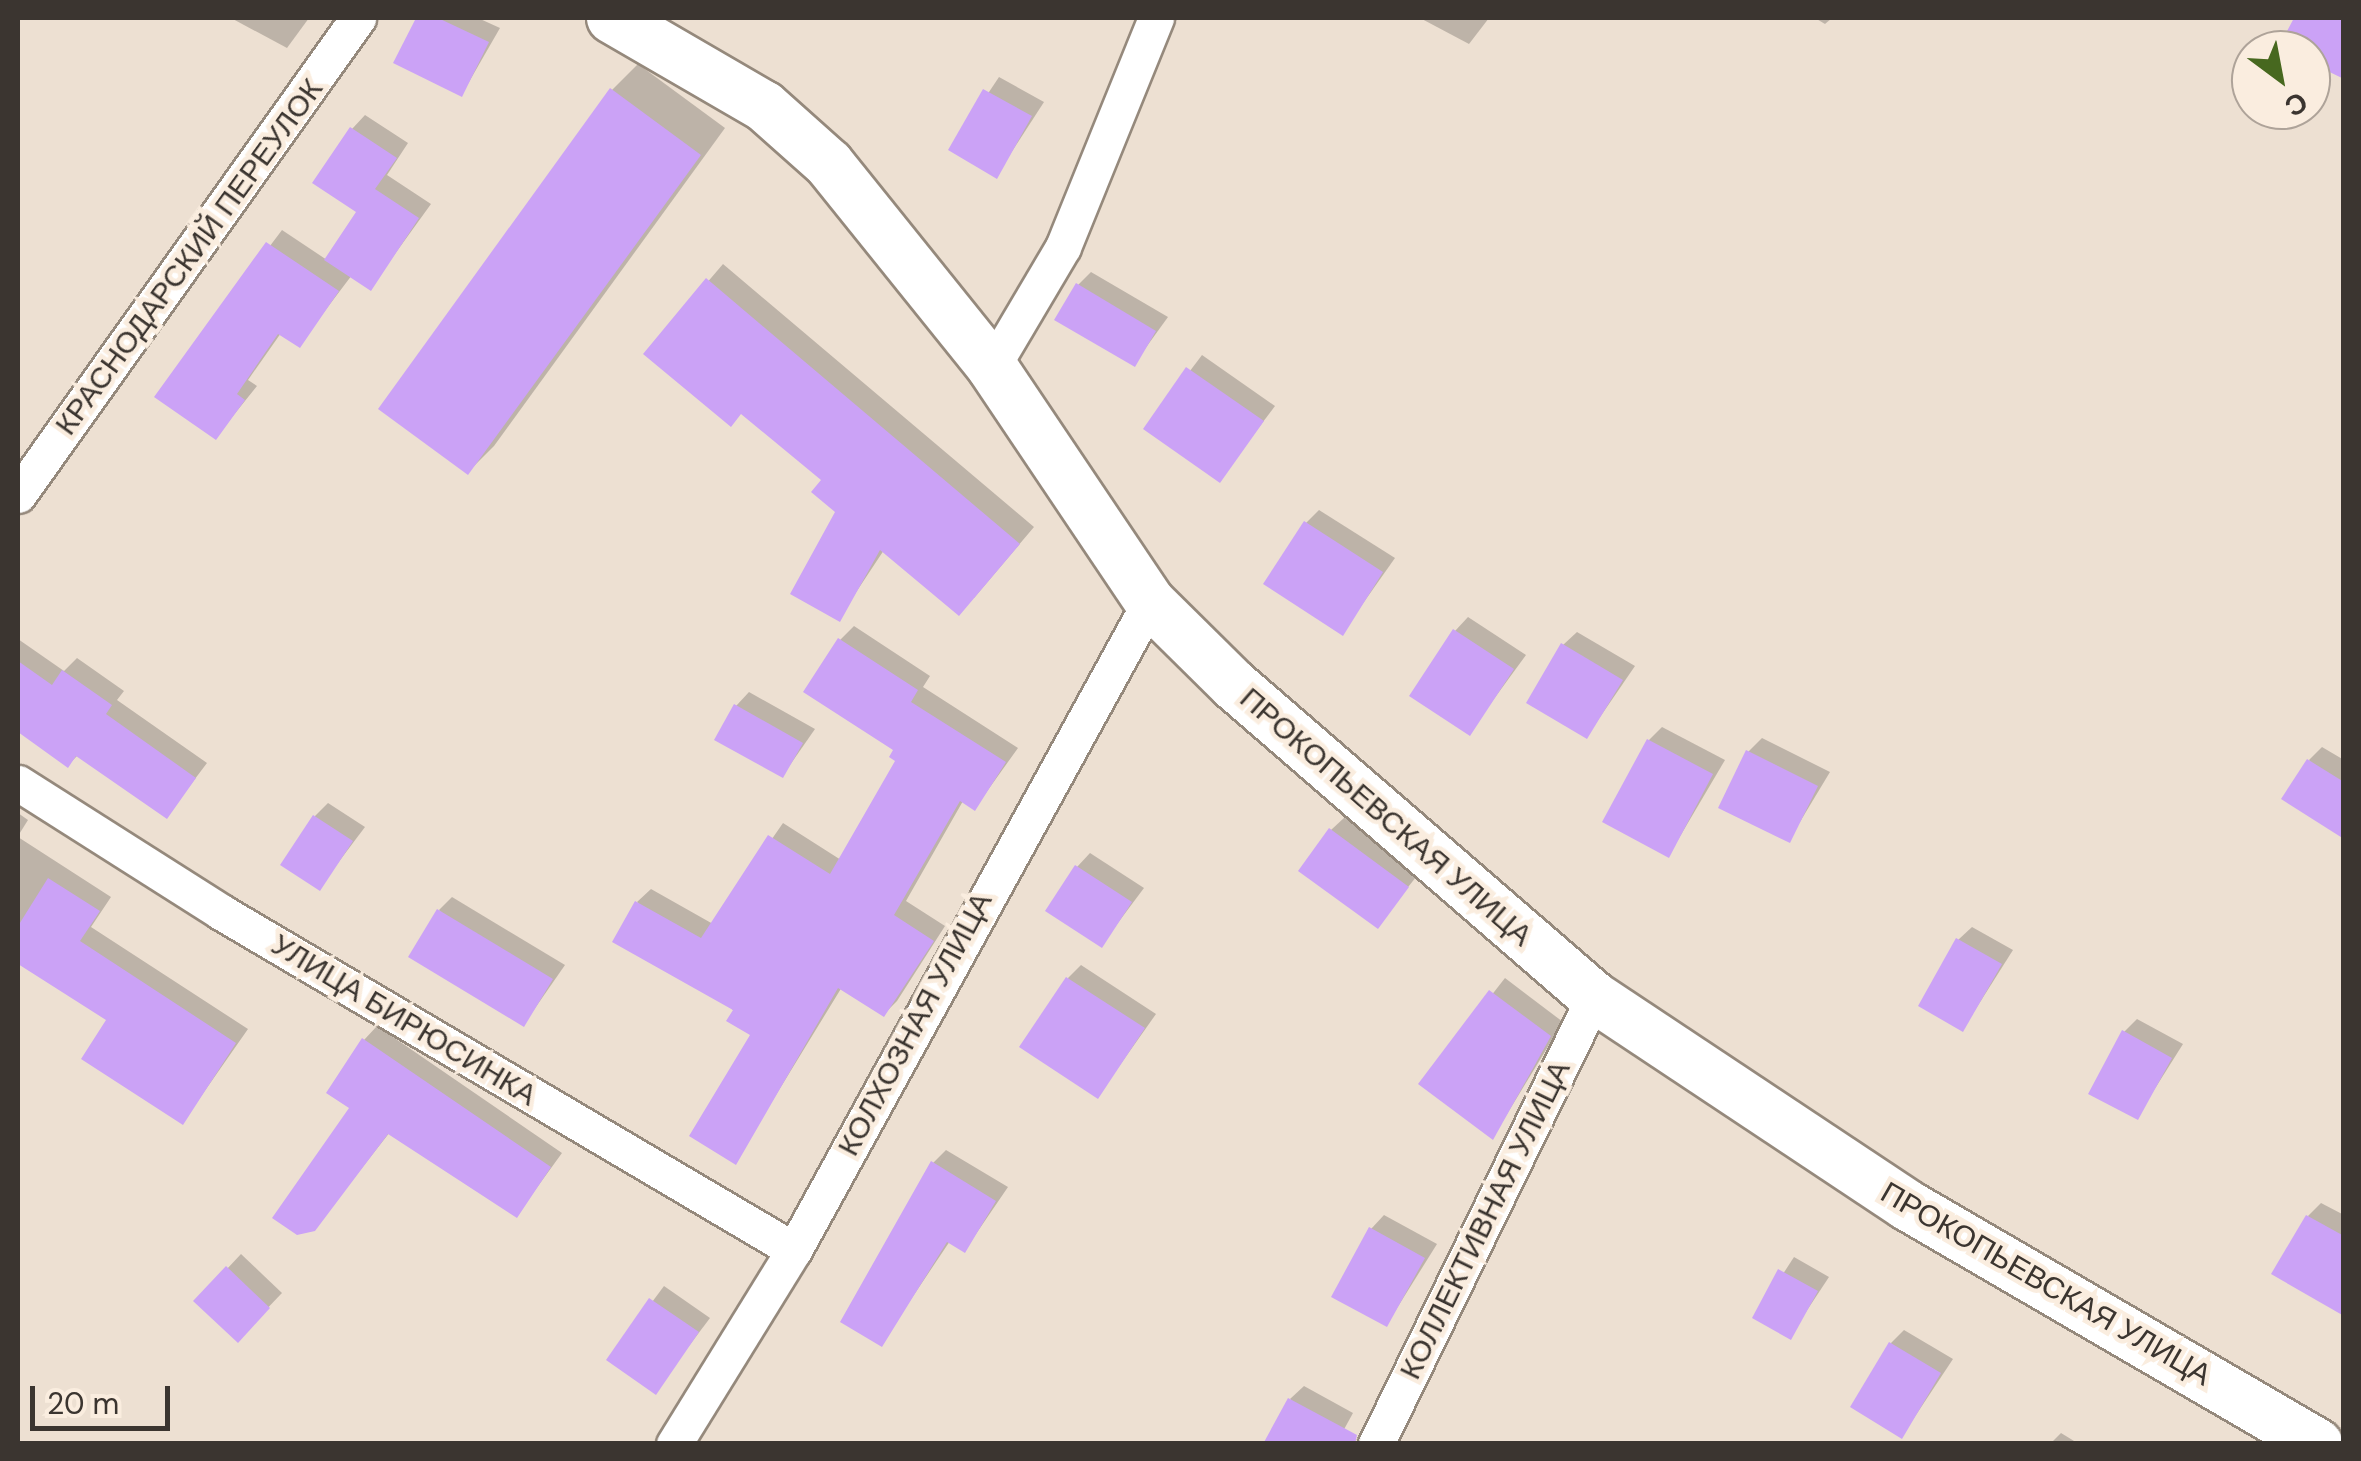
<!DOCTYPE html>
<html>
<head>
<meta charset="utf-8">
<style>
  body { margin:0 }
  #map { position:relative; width:2361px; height:1461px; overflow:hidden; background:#ede0d2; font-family:"DM Sans",sans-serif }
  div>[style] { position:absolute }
  .shadow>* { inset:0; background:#0003 }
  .building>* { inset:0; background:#cba2f6 }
  .roads { filter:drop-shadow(2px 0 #95897c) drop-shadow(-2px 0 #95897c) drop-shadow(0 2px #95897c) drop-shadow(0 -2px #95897c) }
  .minor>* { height:35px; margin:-17.5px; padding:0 17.5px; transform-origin:17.5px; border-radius:17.5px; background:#fff }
  .secondary>* { height:50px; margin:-25px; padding:0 25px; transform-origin:25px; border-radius:25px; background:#fff }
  span { translate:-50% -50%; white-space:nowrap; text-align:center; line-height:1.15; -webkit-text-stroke:9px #faeddf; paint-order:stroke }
  .street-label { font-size:30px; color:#3b3530 }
  .frame { position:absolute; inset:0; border:20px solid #3b3530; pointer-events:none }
  .north { position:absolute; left:2231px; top:30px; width:100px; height:100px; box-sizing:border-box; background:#faeddf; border:2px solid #aea399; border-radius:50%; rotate:148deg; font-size:28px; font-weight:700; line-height:40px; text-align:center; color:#3b3530 }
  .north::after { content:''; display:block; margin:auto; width:35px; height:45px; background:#47681f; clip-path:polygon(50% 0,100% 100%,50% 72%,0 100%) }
  .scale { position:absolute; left:30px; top:1386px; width:140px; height:45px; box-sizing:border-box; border:5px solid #3b3530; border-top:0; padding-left:12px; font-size:30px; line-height:35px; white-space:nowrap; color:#3b3530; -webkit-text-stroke:8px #faeddf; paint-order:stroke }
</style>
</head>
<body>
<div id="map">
  <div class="shadow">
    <div style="clip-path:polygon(231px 18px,309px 18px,287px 48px)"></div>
    <div style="clip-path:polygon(419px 18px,478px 18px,500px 28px,462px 94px,397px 62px)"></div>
    <div style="clip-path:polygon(1420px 18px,1489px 18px,1469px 44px)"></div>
    <div style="clip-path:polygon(1815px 18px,1832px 18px,1825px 24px)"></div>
    <div style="clip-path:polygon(2296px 18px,2344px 18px,2344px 76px,2311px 60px,2311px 50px,2282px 45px)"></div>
    <div style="clip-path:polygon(638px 64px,725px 128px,494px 446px,468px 472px,612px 90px)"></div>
    <div style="clip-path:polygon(999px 77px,1044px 102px,996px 176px,951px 149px)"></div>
    <div style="clip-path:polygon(365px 115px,408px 143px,387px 175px,431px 204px,371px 287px,352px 275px,299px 345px,281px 333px,248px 380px,257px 386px,216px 437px,157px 396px,282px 230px,327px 260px,360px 212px,352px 129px)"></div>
    <div style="clip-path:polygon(723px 264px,1034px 527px,974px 598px,884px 550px,839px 618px,838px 512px,824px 480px,743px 412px,646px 354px)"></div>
    <div style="clip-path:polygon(1091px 272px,1168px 317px,1134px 364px,1078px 285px)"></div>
    <div style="clip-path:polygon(1202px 355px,1275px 406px,1220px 479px,1147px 428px)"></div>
    <div style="clip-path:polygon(1319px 510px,1395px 558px,1342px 633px,1306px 523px)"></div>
    <div style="clip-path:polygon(1468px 617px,1526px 655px,1469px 733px,1455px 631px)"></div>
    <div style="clip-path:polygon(854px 626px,930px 676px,923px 687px,1018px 748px,975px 808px,963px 801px,906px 901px,945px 926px,897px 1001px,884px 1014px,842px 987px,735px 1162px,754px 1034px,637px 902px,651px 889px,713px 924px,783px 823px,841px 860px,898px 760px,840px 640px)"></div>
    <div style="clip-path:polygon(1577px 632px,1635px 666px,1587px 736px,1563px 645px)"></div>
    <div style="clip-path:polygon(18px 639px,64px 671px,77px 658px,124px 691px,117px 700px,207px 763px,167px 816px,78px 755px,68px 765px,18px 729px)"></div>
    <div style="clip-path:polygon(749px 692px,815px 729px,783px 775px,736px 706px)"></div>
    <div style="clip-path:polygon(1662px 727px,1725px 760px,1669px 855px,1649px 740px)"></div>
    <div style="clip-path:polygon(1762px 738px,1830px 772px,1789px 840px,1748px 752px)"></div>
    <div style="clip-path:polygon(2322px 747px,2344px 760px,2344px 816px,2309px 760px)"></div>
    <div style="clip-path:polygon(328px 803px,365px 827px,319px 888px,315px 816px)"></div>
    <div style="clip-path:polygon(18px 813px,28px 820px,18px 836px)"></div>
    <div style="clip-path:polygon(1345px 817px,1420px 872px,1378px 925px,1331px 830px)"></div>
    <div style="clip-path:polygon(18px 837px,111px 897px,91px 927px,248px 1029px,183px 1122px,109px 1019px,18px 961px)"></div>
    <div style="clip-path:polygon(1090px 853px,1144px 888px,1102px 944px,1077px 867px)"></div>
    <div style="clip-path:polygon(452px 897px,565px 965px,524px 1024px,439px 910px)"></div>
    <div style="clip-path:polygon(1972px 927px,2013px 950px,1963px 1029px,1958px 940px)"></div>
    <div style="clip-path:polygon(1081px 965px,1156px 1014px,1098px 1096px,1068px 978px)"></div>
    <div style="clip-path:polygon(1505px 978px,1563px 1022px,1493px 1137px,1422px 1084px)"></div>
    <div style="clip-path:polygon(2137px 1019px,2183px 1044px,2137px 1117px,2124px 1032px)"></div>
    <div style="clip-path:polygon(377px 1026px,562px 1153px,517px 1215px,390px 1132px,314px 1229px,352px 1108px,364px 1040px)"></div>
    <div style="clip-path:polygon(946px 1150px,1008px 1187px,965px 1250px,950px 1241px,881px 1344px,933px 1163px)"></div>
    <div style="clip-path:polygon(2321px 1203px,2344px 1215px,2344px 1313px,2308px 1216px)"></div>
    <div style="clip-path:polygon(1384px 1215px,1437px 1244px,1387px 1324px,1371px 1229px)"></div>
    <div style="clip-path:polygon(241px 1254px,282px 1293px,238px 1339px,197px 1301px)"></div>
    <div style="clip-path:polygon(1794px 1257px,1829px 1277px,1790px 1336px,1755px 1317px)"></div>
    <div style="clip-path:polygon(664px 1286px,710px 1318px,655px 1391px,609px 1360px)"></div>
    <div style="clip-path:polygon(1904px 1330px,1953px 1359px,1902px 1436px,1891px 1343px)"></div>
    <div style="clip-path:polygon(1304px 1386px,1353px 1413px,1336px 1444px,1290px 1399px)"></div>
    <div style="clip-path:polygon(2061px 1433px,2079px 1444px,2050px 1444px)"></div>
  </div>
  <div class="building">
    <div style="clip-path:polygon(416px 18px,438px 18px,489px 42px,462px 97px,393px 63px)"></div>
    <div style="clip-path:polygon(2294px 18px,2344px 18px,2344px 79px,2311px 63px,2311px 50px,2279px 46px)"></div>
    <div style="clip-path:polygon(610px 88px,701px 155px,468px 475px,378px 409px)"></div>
    <div style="clip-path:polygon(983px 89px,1032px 116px,997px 179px,948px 150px)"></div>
    <div style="clip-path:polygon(350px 127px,397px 158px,375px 189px,419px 218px,371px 291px,324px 260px,356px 212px,312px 183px)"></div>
    <div style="clip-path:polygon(266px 242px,339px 291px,300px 348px,278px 334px,237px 394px,245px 400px,216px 440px,154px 397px)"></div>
    <div style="clip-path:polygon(706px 278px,1020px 544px,959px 616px,880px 550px,840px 622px,790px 594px,835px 512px,811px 492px,821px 480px,741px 414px,731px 427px,643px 354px)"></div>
    <div style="clip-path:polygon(1076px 283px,1156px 331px,1135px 367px,1054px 320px)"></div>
    <div style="clip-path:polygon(1186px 367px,1264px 421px,1220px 483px,1143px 429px)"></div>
    <div style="clip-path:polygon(1304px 521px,1383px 572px,1343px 636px,1263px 584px)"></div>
    <div style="clip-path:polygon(1453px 629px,1514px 669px,1470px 736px,1409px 696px)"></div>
    <div style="clip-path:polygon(838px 638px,918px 690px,911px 702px,1006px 762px,975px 811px,960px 801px,894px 915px,934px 941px,884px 1017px,838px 988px,736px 1165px,689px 1136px,750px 1035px,726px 1021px,733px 1010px,612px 942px,635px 901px,701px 938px,768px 835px,830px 874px,895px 761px,889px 757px,893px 750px,803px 692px)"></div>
    <div style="clip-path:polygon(1561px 643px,1623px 680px,1587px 739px,1526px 703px)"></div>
    <div style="clip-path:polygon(18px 661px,52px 685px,62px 670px,112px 705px,106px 714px,196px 778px,167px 819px,76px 756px,68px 768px,18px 732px)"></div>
    <div style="clip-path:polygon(734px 704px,803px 743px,783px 778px,714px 740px)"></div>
    <div style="clip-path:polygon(1647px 739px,1713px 774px,1669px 858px,1602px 822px)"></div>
    <div style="clip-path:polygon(1746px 750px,1818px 786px,1790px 843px,1718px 808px)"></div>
    <div style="clip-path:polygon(2307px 759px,2344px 782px,2344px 839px,2281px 799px)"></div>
    <div style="clip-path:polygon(313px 815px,353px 841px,320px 891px,280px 865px)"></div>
    <div style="clip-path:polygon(1329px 828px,1409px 887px,1378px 929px,1298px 871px)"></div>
    <div style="clip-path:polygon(1075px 865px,1132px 902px,1102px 948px,1045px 911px)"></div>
    <div style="clip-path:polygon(48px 878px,100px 911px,80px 941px,236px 1043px,183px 1125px,81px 1059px,106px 1020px,18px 964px,18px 926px)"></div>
    <div style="clip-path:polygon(437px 909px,553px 979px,524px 1027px,408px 957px)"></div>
    <div style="clip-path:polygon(1956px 938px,2002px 964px,1963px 1032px,1918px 1006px)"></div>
    <div style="clip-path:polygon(1066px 977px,1145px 1028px,1098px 1099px,1019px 1047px)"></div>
    <div style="clip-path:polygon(1489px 990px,1551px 1036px,1493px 1140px,1418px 1084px)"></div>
    <div style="clip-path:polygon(2122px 1030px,2172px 1058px,2138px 1120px,2088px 1094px)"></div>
    <div style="clip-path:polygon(362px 1038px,551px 1167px,517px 1218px,388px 1134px,315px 1231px,297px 1235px,272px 1218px,349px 1108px,326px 1093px)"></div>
    <div style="clip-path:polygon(931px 1161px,996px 1201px,965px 1253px,947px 1242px,882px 1347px,840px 1322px)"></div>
    <div style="clip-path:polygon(2306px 1215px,2344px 1236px,2344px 1316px,2271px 1274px)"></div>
    <div style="clip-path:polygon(1369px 1227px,1425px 1258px,1387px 1327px,1331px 1297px)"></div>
    <div style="clip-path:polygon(226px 1266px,270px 1308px,238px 1343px,193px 1301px)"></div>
    <div style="clip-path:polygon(1778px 1269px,1818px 1291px,1791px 1340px,1752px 1318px)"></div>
    <div style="clip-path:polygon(649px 1298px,699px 1332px,656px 1395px,606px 1360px)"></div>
    <div style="clip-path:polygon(1889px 1342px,1941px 1373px,1902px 1439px,1850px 1407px)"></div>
    <div style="clip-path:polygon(1288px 1398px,1357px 1435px,1355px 1444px,1263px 1444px)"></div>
  </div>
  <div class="roads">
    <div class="minor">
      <div style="left:992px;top:367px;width:139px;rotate:-59.4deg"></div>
      <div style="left:1063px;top:247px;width:247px;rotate:-67.9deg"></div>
      <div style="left:18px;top:495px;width:586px;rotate:-54.52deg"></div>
      <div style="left:18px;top:783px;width:241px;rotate:32.4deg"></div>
      <div style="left:221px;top:912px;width:665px;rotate:30.54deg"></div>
      <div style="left:674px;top:1444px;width:228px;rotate:-58.3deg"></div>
      <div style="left:794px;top:1250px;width:739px;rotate:-61.22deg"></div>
      <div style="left:1376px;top:1444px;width:497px;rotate:-64deg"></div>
    </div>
    <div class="secondary">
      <div style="left:612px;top:18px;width:176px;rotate:30.1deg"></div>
      <div style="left:764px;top:106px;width:87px;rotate:41.7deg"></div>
      <div style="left:829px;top:164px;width:260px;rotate:51.2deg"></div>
      <div style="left:992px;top:367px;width:283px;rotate:56.1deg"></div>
      <div style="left:1150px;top:602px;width:118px;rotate:44.7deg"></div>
      <div style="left:1234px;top:685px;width:476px;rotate:40.9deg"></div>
      <div style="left:1594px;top:997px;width:376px;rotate:33.6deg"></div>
      <div style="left:1907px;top:1205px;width:475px;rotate:30.2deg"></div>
    </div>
  </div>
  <div class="street-label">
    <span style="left:189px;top:257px;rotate:-54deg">КРАСНОДАРСКИЙ ПЕРЕУЛОК</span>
    <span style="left:1386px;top:817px;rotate:41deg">ПРОКОПЬЕВСКАЯ УЛИЦА</span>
    <span style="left:404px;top:1020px;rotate:31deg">УЛИЦА БИРЮСИНКА</span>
    <span style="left:915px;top:1024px;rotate:-62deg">КОЛХОЗНАЯ УЛИЦА</span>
    <span style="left:1485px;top:1220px;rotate:-64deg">КОЛЛЕКТИВНАЯ УЛИЦА</span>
    <span style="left:2046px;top:1284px;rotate:30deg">ПРОКОПЬЕВСКАЯ УЛИЦА</span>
  </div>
  <div class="frame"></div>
  <div class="north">С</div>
  <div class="scale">20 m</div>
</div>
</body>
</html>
